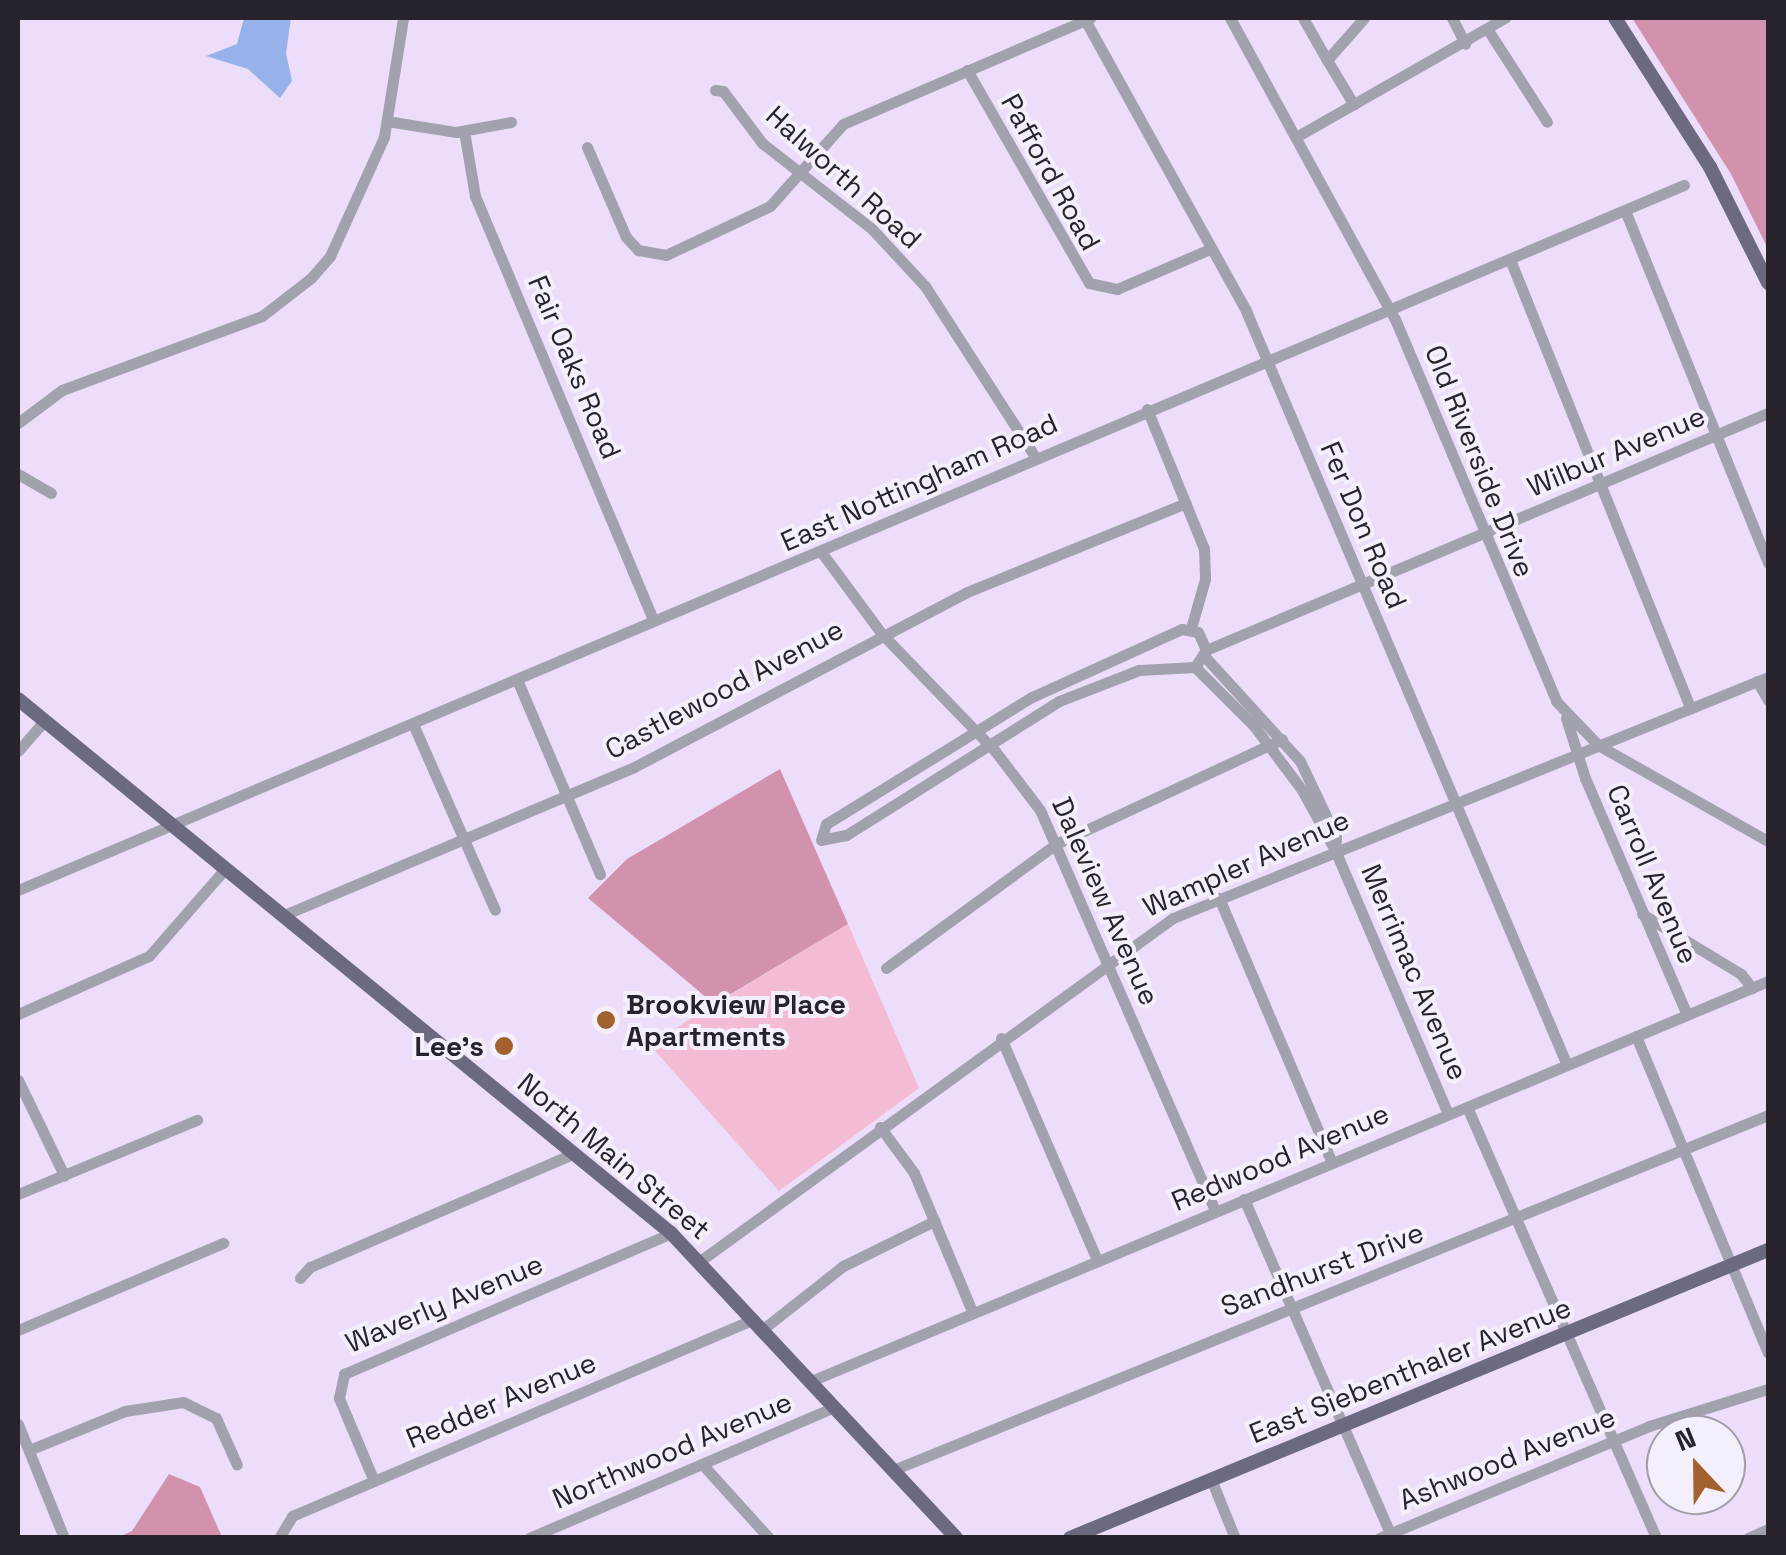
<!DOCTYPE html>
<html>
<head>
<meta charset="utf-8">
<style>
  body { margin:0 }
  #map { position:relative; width:1786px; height:1555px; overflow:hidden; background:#ecdefb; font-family:"Space Grotesk",sans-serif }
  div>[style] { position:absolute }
  .green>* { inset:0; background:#f4bcd4 }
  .forest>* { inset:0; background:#d292ae }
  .water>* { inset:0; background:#97b2ea }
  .minor>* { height:11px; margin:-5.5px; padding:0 5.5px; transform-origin:5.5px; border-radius:5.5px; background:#a2a2af }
  .major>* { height:14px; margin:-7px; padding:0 7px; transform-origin:7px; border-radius:7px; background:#6b6a81 }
  .dots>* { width:28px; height:28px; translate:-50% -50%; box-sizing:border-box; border:5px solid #f5effb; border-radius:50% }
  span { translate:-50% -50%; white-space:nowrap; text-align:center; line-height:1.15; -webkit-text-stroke:8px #f5effb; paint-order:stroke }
  .street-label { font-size:28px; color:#27222c }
  .poi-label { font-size:28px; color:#27222c; font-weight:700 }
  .left { translate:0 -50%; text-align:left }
  .right { translate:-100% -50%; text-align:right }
  .frame { position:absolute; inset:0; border:20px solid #27222c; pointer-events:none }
  .north { position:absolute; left:1646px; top:1415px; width:100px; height:100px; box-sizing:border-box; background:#f5effb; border:2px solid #a39da8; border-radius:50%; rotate:338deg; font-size:28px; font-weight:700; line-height:40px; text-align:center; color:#27222c }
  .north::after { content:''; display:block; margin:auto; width:35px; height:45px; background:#a3612d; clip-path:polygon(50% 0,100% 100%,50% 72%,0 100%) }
</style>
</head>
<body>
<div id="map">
  <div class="green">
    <div style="clip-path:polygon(848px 924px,919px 1088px,779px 1191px,649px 1044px)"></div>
  </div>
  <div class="forest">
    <div style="clip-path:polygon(1632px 18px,1768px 18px,1768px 249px,1731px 174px)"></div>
    <div style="clip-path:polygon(780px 769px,848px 924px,714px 1004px,588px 898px,627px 859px)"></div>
    <div style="clip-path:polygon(169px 1474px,200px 1487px,222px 1537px,119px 1537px,132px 1531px)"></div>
  </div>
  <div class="water">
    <div style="clip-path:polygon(244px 18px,291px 18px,286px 53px,292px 81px,280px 98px,248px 69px,206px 56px,237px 44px)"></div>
  </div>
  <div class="minor">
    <div style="left:1230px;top:18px;width:343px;rotate:61.3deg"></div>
    <div style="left:1395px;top:319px;width:415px;rotate:67.1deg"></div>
    <div style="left:1556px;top:701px;width:61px;rotate:46.3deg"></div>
    <div style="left:1598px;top:745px;width:195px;rotate:29.5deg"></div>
    <div style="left:1303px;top:18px;width:48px;rotate:60.3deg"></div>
    <div style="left:1327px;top:60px;width:56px;rotate:-48.6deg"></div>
    <div style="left:1452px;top:18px;width:29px;rotate:63deg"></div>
    <div style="left:1085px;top:20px;width:333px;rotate:61deg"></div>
    <div style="left:1246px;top:311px;width:819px;rotate:66.94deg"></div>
    <div style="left:1488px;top:30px;width:109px;rotate:57.3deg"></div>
    <div style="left:1327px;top:60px;width:52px;rotate:59deg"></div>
    <div style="left:967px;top:70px;width:245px;rotate:60.2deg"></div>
    <div style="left:1089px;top:283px;width:29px;rotate:12deg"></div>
    <div style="left:1117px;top:289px;width:103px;rotate:-23.3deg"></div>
    <div style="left:715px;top:90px;width:8px;rotate:7deg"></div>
    <div style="left:723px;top:91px;width:65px;rotate:53.1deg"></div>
    <div style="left:762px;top:143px;width:140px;rotate:38deg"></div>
    <div style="left:872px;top:229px;width:78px;rotate:47.1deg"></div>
    <div style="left:925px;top:286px;width:203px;rotate:57.2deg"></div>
    <div style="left:387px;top:121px;width:70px;rotate:9.1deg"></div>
    <div style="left:456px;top:132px;width:56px;rotate:-10.3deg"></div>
    <div style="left:464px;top:131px;width:66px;rotate:80.4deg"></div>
    <div style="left:475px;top:196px;width:459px;rotate:67.2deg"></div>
    <div style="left:1296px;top:137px;width:241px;rotate:-29.7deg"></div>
    <div style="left:587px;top:147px;width:98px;rotate:66.6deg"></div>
    <div style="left:626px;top:237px;width:18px;rotate:47deg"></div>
    <div style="left:638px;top:250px;width:28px;rotate:10deg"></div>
    <div style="left:666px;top:255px;width:115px;rotate:-25.2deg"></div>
    <div style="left:770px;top:206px;width:110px;rotate:-48.3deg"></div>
    <div style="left:843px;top:124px;width:269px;rotate:-23.2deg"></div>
    <div style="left:1626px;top:213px;width:378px;rotate:67.9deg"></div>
    <div style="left:1511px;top:262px;width:481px;rotate:68.1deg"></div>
    <div style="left:1147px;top:409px;width:151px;rotate:67.8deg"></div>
    <div style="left:1204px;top:549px;width:30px;rotate:88deg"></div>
    <div style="left:1205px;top:579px;width:51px;rotate:105.9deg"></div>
    <div style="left:18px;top:423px;width:55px;rotate:-36.9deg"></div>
    <div style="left:62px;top:390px;width:213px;rotate:-20.3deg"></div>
    <div style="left:262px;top:316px;width:62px;rotate:-37.8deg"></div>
    <div style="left:311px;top:278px;width:29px;rotate:-49deg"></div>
    <div style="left:330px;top:256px;width:131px;rotate:-65.6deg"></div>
    <div style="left:384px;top:137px;width:121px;rotate:-80.9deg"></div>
    <div style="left:18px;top:474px;width:38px;rotate:30deg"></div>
    <div style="left:822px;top:553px;width:101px;rotate:53.5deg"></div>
    <div style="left:882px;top:634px;width:163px;rotate:46deg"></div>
    <div style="left:995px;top:751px;width:74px;rotate:52.7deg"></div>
    <div style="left:1040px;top:810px;width:438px;rotate:66.4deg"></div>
    <div style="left:1182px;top:629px;width:16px;rotate:11deg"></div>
    <div style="left:1198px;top:632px;width:20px;rotate:66deg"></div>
    <div style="left:1206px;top:650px;width:20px;rotate:123deg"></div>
    <div style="left:1195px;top:667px;width:56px;rotate:176.9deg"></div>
    <div style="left:1139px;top:670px;width:86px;rotate:158.8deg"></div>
    <div style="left:1059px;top:701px;width:252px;rotate:147.8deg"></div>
    <div style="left:846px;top:835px;width:25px;rotate:169deg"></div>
    <div style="left:821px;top:840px;width:17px;rotate:-73deg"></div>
    <div style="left:826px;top:824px;width:242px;rotate:-31.7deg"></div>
    <div style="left:1032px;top:697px;width:165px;rotate:-24.4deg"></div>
    <div style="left:1206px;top:650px;width:610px;rotate:-22.87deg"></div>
    <div style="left:1206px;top:658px;width:139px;rotate:47.6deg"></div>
    <div style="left:1300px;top:761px;width:84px;rotate:64.7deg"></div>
    <div style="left:1336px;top:837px;width:13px;rotate:94deg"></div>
    <div style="left:1195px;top:667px;width:83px;rotate:45deg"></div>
    <div style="left:1254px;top:726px;width:80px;rotate:53.1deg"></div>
    <div style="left:1302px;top:790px;width:68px;rotate:61.2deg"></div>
    <div style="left:1335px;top:850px;width:287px;rotate:66.8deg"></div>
    <div style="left:1757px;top:681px;width:22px;rotate:60deg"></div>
    <div style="left:518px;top:682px;width:209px;rotate:66.9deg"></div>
    <div style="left:1566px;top:718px;width:63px;rotate:72.4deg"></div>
    <div style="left:1585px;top:778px;width:258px;rotate:66.7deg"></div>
    <div style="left:413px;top:724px;width:203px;rotate:66.2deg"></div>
    <div style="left:18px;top:751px;width:40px;rotate:-49deg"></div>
    <div style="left:18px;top:890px;width:1809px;rotate:-22.94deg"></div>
    <div style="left:1219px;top:898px;width:288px;rotate:66.9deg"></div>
    <div style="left:1642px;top:914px;width:116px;rotate:31.2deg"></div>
    <div style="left:1741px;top:974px;width:18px;rotate:52deg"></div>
    <div style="left:284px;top:915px;width:380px;rotate:-22.9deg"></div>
    <div style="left:634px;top:767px;width:376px;rotate:-27.7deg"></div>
    <div style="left:967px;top:592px;width:236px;rotate:-22.1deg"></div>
    <div style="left:886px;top:968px;width:210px;rotate:-36.1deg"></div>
    <div style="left:1056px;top:844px;width:249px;rotate:-24.9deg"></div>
    <div style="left:18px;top:1014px;width:143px;rotate:-23.9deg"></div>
    <div style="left:149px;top:956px;width:116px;rotate:-48.9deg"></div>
    <div style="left:1636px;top:1036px;width:343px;rotate:67.4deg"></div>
    <div style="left:1001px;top:1038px;width:242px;rotate:66.6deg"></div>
    <div style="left:18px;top:1080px;width:106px;rotate:64.2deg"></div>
    <div style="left:1467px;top:1107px;width:471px;rotate:66.3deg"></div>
    <div style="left:880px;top:1127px;width:57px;rotate:53.5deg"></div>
    <div style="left:914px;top:1173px;width:150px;rotate:67.2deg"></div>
    <div style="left:18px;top:1194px;width:194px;rotate:-22.5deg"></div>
    <div style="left:1244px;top:1199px;width:370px;rotate:66.4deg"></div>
    <div style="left:700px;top:1261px;width:584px;rotate:-35.95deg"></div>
    <div style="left:1173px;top:918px;width:642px;rotate:-22.05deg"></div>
    <div style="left:300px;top:1278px;width:15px;rotate:-48deg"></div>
    <div style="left:310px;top:1267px;width:288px;rotate:-23.3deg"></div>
    <div style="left:763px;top:1329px;width:102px;rotate:-38.2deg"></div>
    <div style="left:843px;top:1266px;width:102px;rotate:-26.3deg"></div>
    <div style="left:18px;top:1330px;width:223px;rotate:-23deg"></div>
    <div style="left:811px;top:1381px;width:1037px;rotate:-22.68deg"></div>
    <div style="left:18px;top:1424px;width:123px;rotate:68deg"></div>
    <div style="left:29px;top:1450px;width:104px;rotate:-22.1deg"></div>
    <div style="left:125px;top:1411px;width:59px;rotate:-8.8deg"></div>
    <div style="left:183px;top:1402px;width:37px;rotate:26deg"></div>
    <div style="left:216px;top:1418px;width:51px;rotate:65.9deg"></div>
    <div style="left:702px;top:1464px;width:100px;rotate:47.8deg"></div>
    <div style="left:893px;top:1470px;width:944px;rotate:-22.08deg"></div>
    <div style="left:1211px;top:1479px;width:64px;rotate:67.9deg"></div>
    <div style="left:374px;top:1481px;width:90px;rotate:-112.9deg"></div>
    <div style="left:339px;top:1398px;width:25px;rotate:-78deg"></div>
    <div style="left:344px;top:1374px;width:356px;rotate:-23.3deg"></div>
    <div style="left:279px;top:1538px;width:26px;rotate:-59deg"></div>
    <div style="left:292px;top:1516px;width:502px;rotate:-23.09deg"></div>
    <div style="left:529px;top:1538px;width:333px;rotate:-23.2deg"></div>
    <div style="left:1379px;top:1538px;width:292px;rotate:-22.5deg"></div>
    <div style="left:1649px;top:1426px;width:125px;rotate:-17.3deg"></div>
    <div style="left:1748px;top:1538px;width:22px;rotate:-24deg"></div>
  </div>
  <div class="major">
    <div style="left:1615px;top:18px;width:177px;rotate:57.5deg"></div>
    <div style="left:1710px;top:167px;width:130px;rotate:63.4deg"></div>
    <div style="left:18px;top:699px;width:844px;rotate:39.28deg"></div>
    <div style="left:671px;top:1233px;width:417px;rotate:46.9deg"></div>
    <div style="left:1070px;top:1538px;width:755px;rotate:-22.42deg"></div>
  </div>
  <div class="dots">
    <div style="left:606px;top:1020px;background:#a3612d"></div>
    <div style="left:504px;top:1046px;background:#a3612d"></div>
  </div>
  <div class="street-label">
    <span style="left:1051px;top:172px;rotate:61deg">Pafford Road</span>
    <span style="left:844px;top:177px;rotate:42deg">Halworth Road</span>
    <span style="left:575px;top:367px;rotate:67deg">Fair Oaks Road</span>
    <span style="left:1616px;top:451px;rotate:-23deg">Wilbur Avenue</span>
    <span style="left:1480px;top:461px;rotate:68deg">Old Riverside Drive</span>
    <span style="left:919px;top:482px;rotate:-24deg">East Nottingham Road</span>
    <span style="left:1364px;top:525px;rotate:67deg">Fer Don Road</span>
    <span style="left:724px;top:689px;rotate:-28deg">Castlewood Avenue</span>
    <span style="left:1246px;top:863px;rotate:-24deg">Wampler Avenue</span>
    <span style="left:1653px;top:874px;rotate:67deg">Carroll Avenue</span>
    <span style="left:1106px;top:901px;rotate:66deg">Daleview Avenue</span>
    <span style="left:1415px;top:972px;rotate:67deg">Merrimac Avenue</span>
    <span style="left:614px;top:1156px;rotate:40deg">North Main Street</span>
    <span style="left:1280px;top:1157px;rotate:-23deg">Redwood Avenue</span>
    <span style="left:1322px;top:1269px;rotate:-21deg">Sandhurst Drive</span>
    <span style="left:444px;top:1303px;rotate:-23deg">Waverly Avenue</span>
    <span style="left:1410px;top:1370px;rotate:-22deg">East Siebenthaler Avenue</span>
    <span style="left:501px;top:1400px;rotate:-23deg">Redder Avenue</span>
    <span style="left:672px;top:1450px;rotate:-23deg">Northwood Avenue</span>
    <span style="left:1507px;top:1458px;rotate:-22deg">Ashwood Avenue</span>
  </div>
  <div class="poi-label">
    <span class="left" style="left:626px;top:1020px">Brookview Place<br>Apartments</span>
    <span class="right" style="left:484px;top:1046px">Lee's</span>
  </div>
  <div class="frame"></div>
  <div class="north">N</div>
</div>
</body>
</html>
